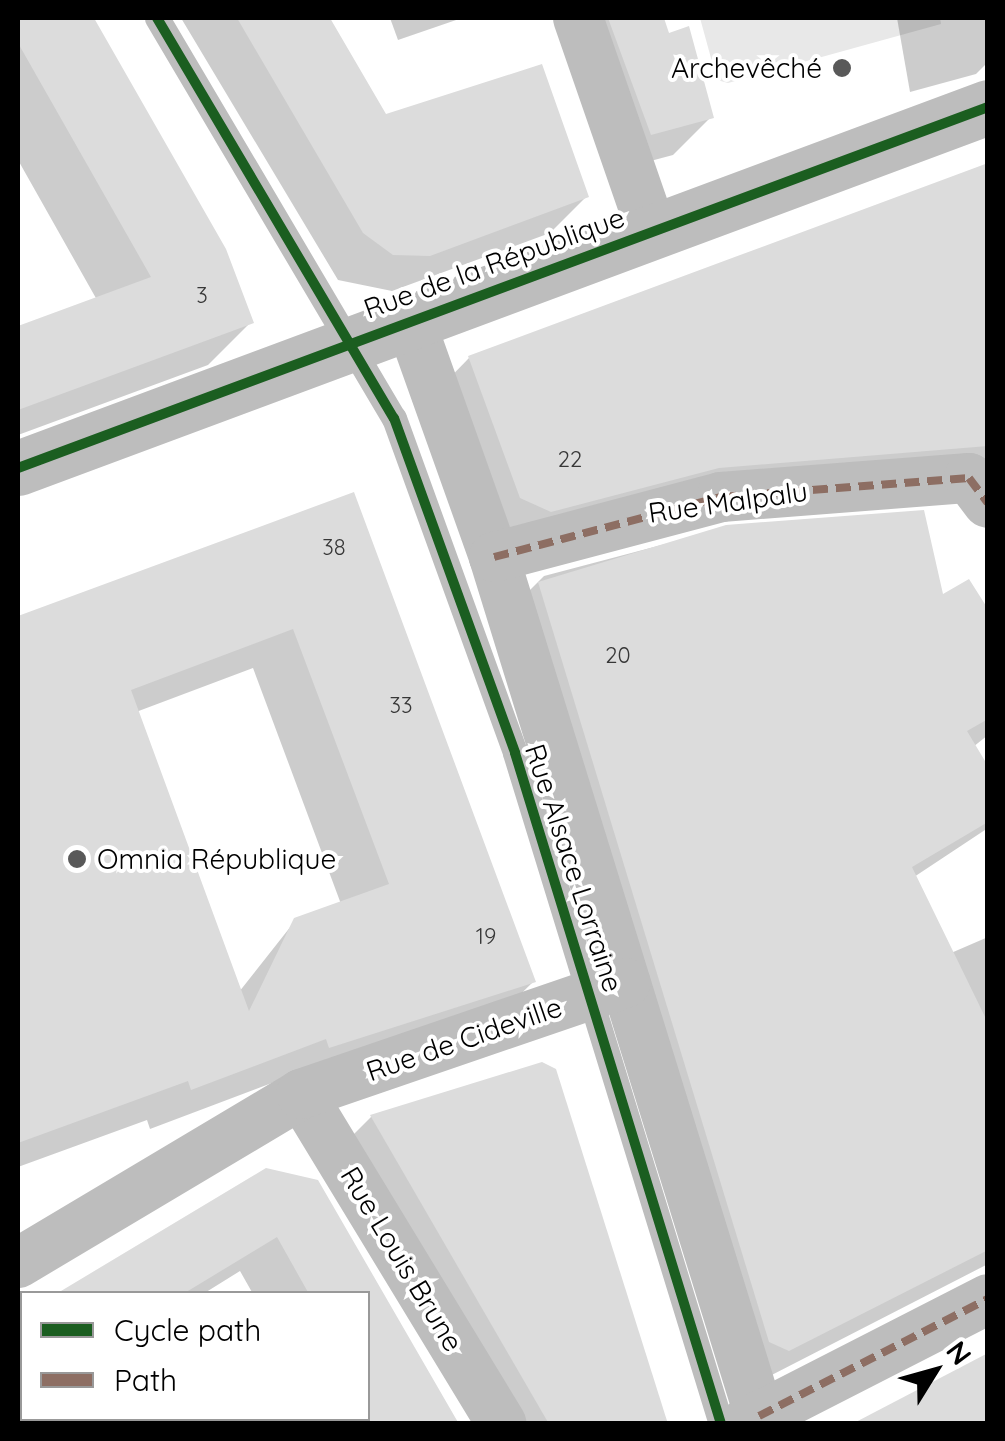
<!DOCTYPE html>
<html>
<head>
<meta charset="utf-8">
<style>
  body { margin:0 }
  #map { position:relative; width:1005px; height:1441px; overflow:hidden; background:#fff; font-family:Quicksand,sans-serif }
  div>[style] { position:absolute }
  .green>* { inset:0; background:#e8e8e8 }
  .shadow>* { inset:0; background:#0003 }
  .building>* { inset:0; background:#dcdcdc }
  .service>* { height:25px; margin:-12.5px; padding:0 12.5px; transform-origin:12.5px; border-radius:12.5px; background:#bdbdbd }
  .minor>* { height:50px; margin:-25px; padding:0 25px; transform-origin:25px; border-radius:25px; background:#bdbdbd }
  .tertiary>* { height:55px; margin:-27.5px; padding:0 27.5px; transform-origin:27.5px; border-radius:27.5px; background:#bdbdbd }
  .quiet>* { height:8px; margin-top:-4px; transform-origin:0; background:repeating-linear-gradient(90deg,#8d6e63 0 15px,transparent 0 23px) }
  .cycleway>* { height:10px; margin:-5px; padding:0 5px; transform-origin:5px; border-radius:5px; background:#1b5e20 }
  .dots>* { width:28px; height:28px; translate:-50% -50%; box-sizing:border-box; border:5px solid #fff; border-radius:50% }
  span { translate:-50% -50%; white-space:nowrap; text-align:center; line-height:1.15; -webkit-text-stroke:8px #fff; paint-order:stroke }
  .number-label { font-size:22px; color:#373737 }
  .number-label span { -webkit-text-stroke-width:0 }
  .poi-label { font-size:28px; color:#000 }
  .right { translate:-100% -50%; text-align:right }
  .left { translate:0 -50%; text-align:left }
  .street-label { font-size:28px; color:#000 }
  .frame { position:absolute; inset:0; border:20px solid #000; pointer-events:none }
  .legend { position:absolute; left:20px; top:1291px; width:350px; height:130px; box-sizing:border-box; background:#fff; border:2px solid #999; margin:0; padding:12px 18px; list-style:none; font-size:30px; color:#000 }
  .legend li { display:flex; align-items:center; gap:20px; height:50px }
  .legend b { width:50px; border:2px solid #999 }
  .north { position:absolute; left:885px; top:1321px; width:100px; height:100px; -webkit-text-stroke:8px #fff; paint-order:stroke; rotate:53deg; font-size:28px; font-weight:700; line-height:40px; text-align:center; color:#000 }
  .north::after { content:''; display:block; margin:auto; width:35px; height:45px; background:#000; clip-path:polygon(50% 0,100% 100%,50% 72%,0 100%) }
</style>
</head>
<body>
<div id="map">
  <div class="green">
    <div style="clip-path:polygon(700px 18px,940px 18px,941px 24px,728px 83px,717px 80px)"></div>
  </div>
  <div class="shadow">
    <div style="clip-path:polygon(18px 18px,91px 18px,224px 250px,251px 322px,208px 365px,18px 435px,18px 328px,97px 300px,18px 160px)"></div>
    <div style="clip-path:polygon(181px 18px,328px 18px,385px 117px,586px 197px,550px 233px,392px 291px,338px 280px)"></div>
    <div style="clip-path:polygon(390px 18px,462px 18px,398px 40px)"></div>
    <div style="clip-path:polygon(557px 18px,661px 18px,711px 117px,673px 155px,613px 171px)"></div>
    <div style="clip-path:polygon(988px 18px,988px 62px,976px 74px,910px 92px,897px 18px)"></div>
    <div style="clip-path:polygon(988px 165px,988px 467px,513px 548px,432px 396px,469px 358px)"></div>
    <div style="clip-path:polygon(evenodd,352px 495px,533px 982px,492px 1022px,285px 1078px,150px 1129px,147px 1120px,18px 1167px,18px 620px,352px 495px,253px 668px,341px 904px,295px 921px,239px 992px,136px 712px,253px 668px)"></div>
    <div style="clip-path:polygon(726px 528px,988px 612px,988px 735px,973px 747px,988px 771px,988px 828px,914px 877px,951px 953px,988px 937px,988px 1264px,754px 1384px,510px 610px,544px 576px)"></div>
    <div style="clip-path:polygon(542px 1064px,649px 1424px,519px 1424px,352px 1136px,371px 1117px)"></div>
    <div style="clip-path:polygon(317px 1182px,457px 1424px,279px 1424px,368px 1418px,368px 1294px,253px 1294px,240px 1271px,203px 1294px,62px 1294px)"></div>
    <div style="clip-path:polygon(22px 1317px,22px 1401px,18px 1404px,18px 1321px)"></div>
    <div style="clip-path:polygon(69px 1418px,200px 1418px,203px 1424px,72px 1424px)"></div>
  </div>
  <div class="building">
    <div style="clip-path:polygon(18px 18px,94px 18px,226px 249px,254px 323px,18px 410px,18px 326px,151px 277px,18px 43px)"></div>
    <div style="clip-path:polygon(237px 18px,330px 18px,386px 114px,542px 64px,589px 197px,430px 256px,393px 255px,363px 233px)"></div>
    <div style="clip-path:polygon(608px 18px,664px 18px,669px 33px,689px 26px,714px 118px,651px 135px)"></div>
    <div style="clip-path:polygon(988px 163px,988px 446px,719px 468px,551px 512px,520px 498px,468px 356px)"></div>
    <div style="clip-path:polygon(evenodd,354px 492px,536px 982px,329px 1048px,326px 1039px,191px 1090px,188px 1081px,18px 1143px,18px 616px,354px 492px,293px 629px,389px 884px,294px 918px,249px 1011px,131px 690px,293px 629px)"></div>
    <div style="clip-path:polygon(924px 510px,943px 594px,969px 579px,988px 609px,988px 719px,967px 731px,988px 766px,988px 822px,912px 867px,988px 1023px,988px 1250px,789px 1351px,769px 1342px,538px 582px,726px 525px)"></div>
    <div style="clip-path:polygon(542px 1062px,556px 1069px,668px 1424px,549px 1424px,370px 1115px)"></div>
    <div style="clip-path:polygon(266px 1168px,318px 1180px,459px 1424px,368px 1424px,368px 1294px,309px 1294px,277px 1237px,183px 1294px,56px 1294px)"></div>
    <div style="clip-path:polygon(988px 1353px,988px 1424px,852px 1424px)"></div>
  </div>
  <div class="service">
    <div style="left:157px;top:18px;width:465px;rotate:59.4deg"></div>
    <div style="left:394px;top:418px;width:356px;rotate:70.1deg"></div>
    <div style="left:515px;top:753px;width:702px;rotate:72.93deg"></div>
  </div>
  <div class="minor">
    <div style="left:578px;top:18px;width:223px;rotate:70.9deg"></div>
    <div style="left:409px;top:318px;width:254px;rotate:70.4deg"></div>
    <div style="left:494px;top:557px;width:907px;rotate:72.82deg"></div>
    <div style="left:494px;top:557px;width:235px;rotate:-14.8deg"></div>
    <div style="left:721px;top:497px;width:249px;rotate:-4.4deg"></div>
    <div style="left:969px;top:478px;width:31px;rotate:53deg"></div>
    <div style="left:301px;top:1094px;width:386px;rotate:58.7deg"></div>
    <div style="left:18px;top:1263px;width:330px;rotate:-30.8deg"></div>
    <div style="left:301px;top:1094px;width:343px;rotate:-18.9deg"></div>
    <div style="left:744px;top:1424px;width:274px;rotate:-27.1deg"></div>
  </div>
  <div class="tertiary">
    <div style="left:18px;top:468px;width:1035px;rotate:-20.41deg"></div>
  </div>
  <div class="quiet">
    <div style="left:494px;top:557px;width:235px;rotate:-14.8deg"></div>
    <div style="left:721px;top:497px;width:249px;rotate:-4.4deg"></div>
    <div style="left:969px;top:478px;width:31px;rotate:53deg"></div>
    <div style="left:759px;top:1416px;width:257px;rotate:-27.1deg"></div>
  </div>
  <div class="cycleway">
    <div style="left:157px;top:18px;width:465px;rotate:59.4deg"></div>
    <div style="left:394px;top:418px;width:356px;rotate:70.1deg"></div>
    <div style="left:515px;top:753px;width:702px;rotate:72.93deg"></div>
    <div style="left:18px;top:468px;width:1035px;rotate:-20.41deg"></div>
  </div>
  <div class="dots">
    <div style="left:842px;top:68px;background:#595959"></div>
    <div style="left:77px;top:859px;background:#595959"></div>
  </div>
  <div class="number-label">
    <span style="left:202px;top:296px">3</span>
    <span style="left:570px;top:460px">22</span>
    <span style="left:334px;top:548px">38</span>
    <span style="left:618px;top:656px">20</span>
    <span style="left:401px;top:706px">33</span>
    <span style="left:486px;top:937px">19</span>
  </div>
  <div class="poi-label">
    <span class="right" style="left:822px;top:68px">Archevêché</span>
    <span class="left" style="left:97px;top:859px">Omnia République</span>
  </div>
  <div class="street-label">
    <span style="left:494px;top:263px;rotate:-20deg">Rue de la République</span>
    <span style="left:728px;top:502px;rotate:-8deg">Rue Malpalu</span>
    <span style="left:574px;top:868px;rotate:72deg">Rue Alsace Lorraine</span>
    <span style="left:464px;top:1039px;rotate:-19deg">Rue de Cideville</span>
    <span style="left:402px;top:1259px;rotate:59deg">Rue Louis Brune</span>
  </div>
  <div class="frame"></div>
  <ul class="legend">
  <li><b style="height:12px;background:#1b5e20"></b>Cycle path</li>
  <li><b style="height:12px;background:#8d6e63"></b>Path</li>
  </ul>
  <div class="north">N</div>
</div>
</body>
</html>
